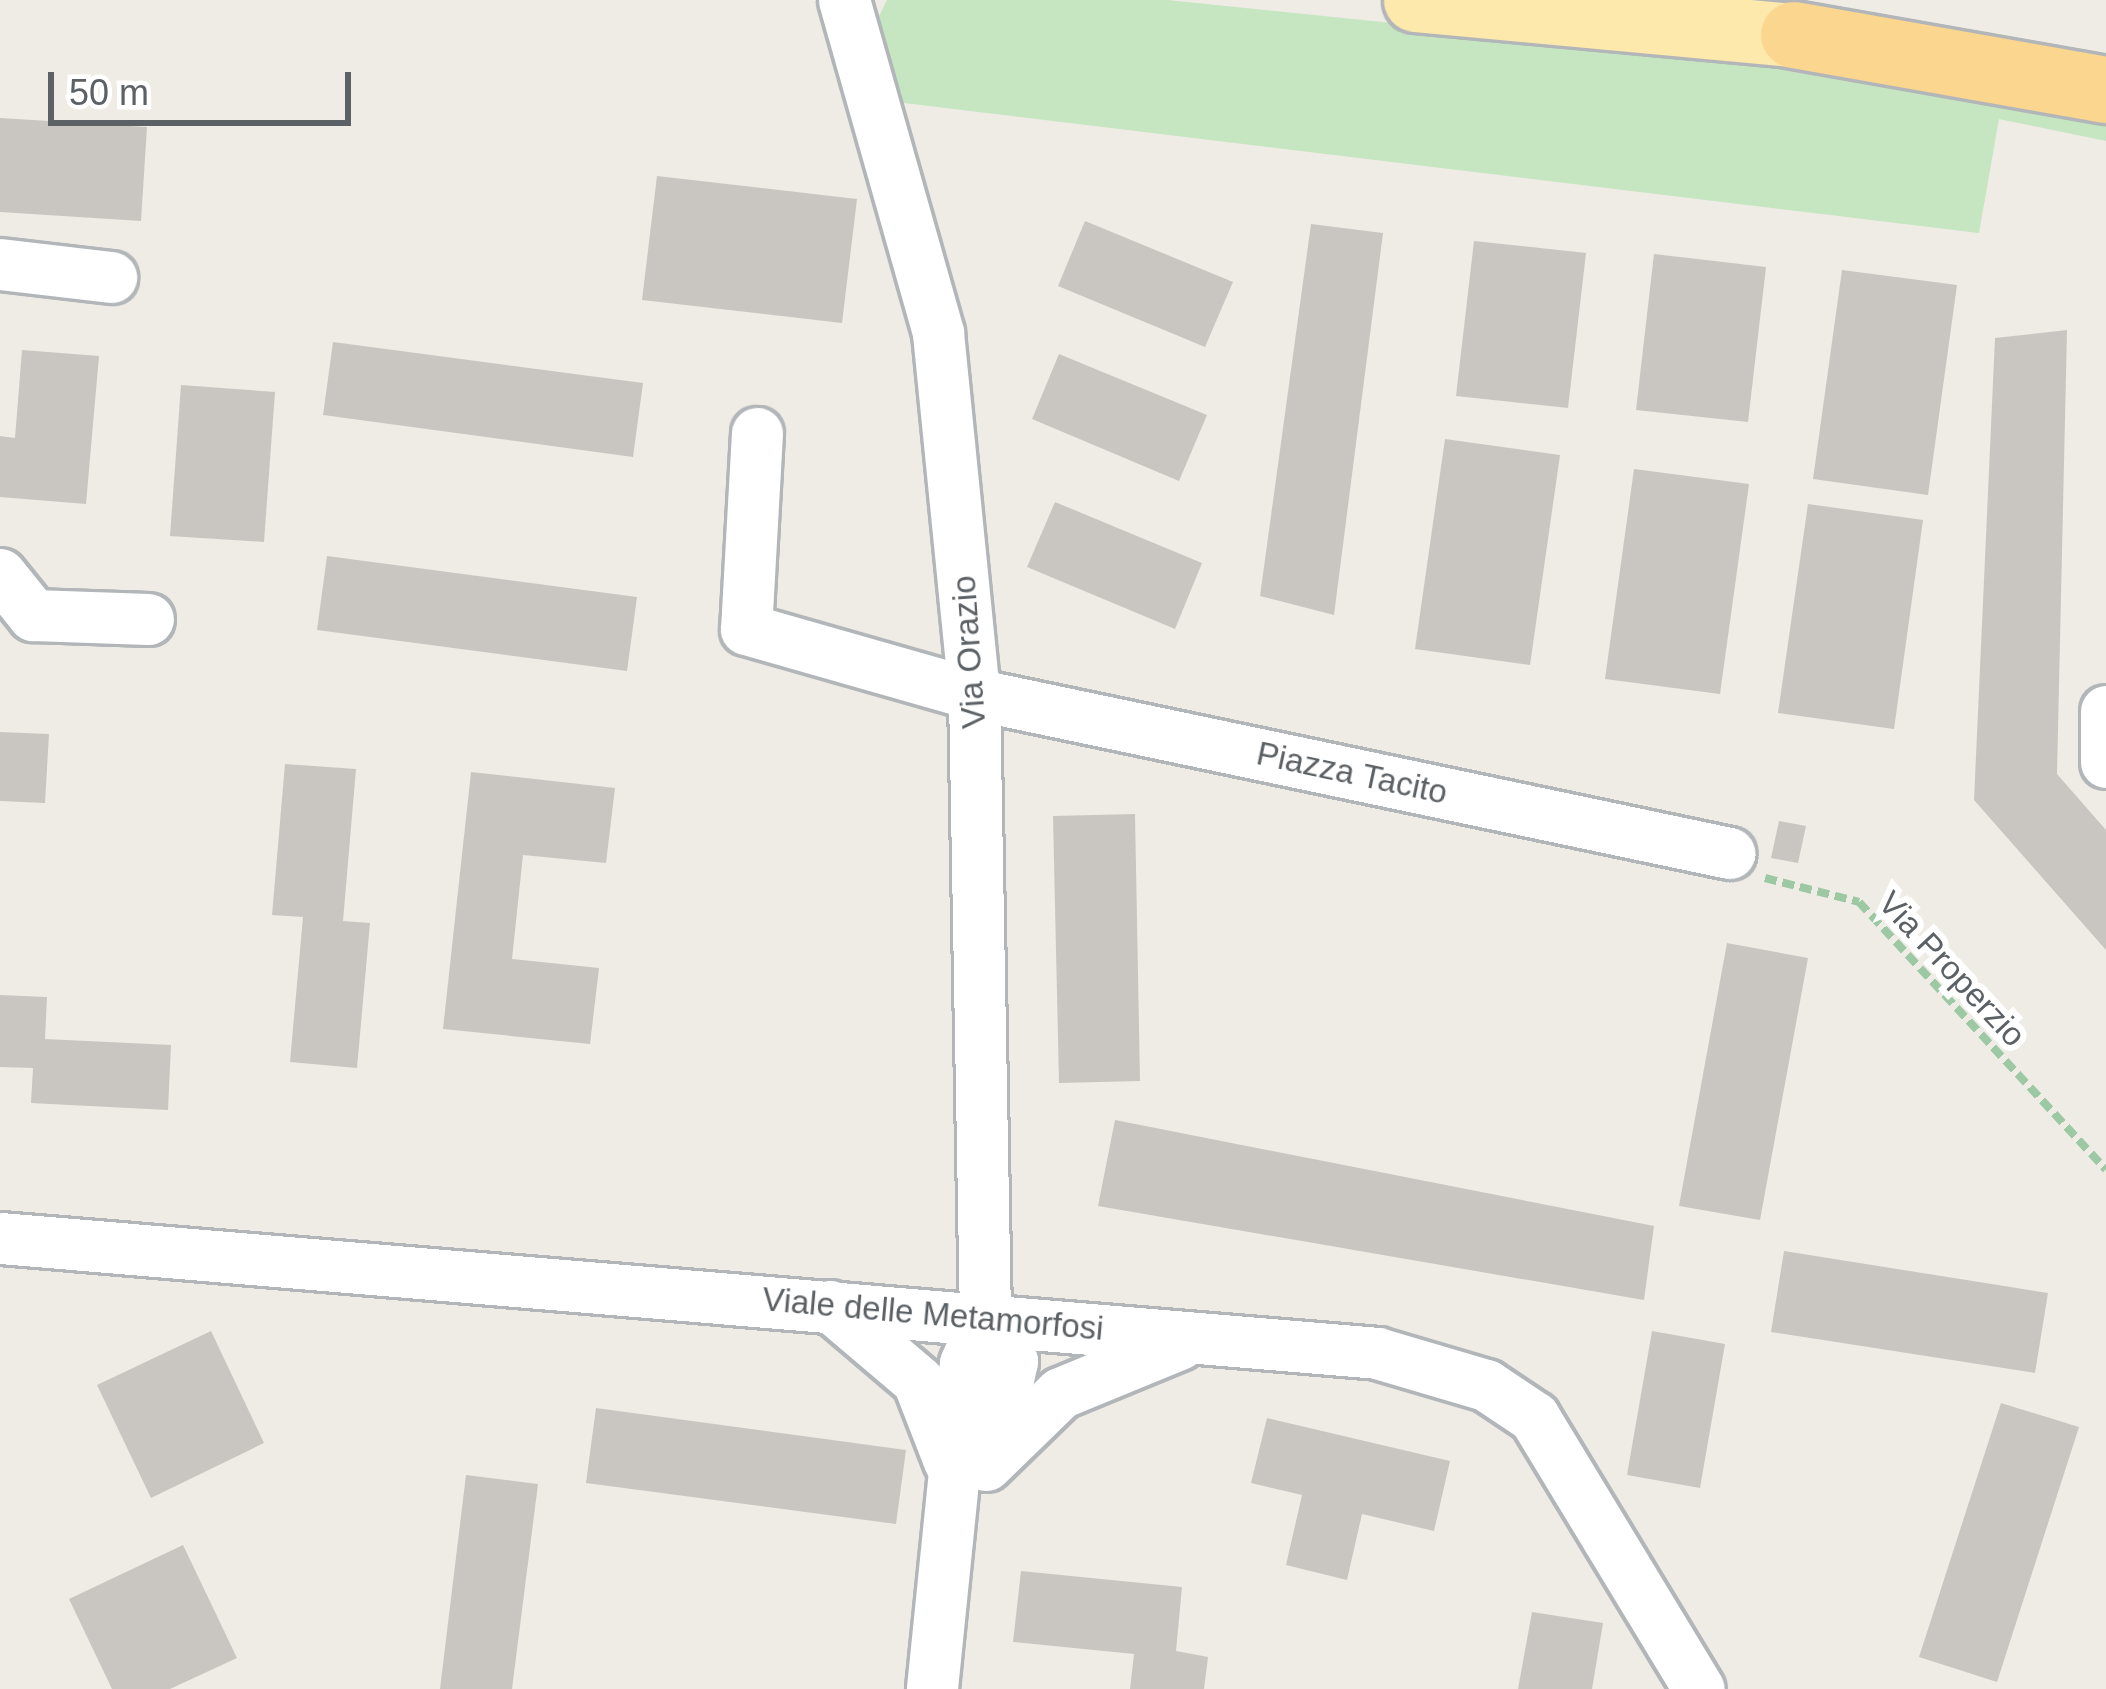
<!DOCTYPE html>
<html>
<head>
<meta charset="utf-8">
<style>
  body { margin:0 }
  #map { position:relative; width:2106px; height:1689px; overflow:hidden; background:#efebe5; font-family:Helvetica,sans-serif }
  div>[style] { position:absolute }
  .green>* { inset:0; background:#c5e6c1 }
  .building>* { inset:0; background:#c9c6c1 }
  .path>* { height:8px; margin-top:-4px; transform-origin:0; background:repeating-linear-gradient(90deg,#9cc9a4 0 12px,transparent 0 18px) }
  .roads { filter:drop-shadow(3px 0 #b2b6b9) drop-shadow(-3px 0 #b2b6b9) drop-shadow(0 3px #b2b6b9) drop-shadow(0 -3px #b2b6b9) }
  .minor>* { height:51px; margin:-25.5px; padding:0 25.5px; transform-origin:25.5px; border-radius:25.5px; background:#fff }
  .major>* { height:63px; margin:-31.5px; padding:0 31.5px; transform-origin:31.5px; border-radius:31.5px; background:#fde9ab }
  .highway>* { height:66px; margin:-33px; padding:0 33px; transform-origin:33px; border-radius:33px; background:#fbd68f }
  span { translate:-50% -50%; white-space:nowrap; text-align:center; line-height:1.15; -webkit-text-stroke:12px #fff; paint-order:stroke }
  .street-label { font-size:33px; color:#5c6165 }
  .scale { position:absolute; left:48px; top:72px; width:303px; height:54px; box-sizing:border-box; border:6px solid #5c6165; border-top:0; padding-left:15px; font-size:36px; line-height:42px; white-space:nowrap; color:#5c6165; -webkit-text-stroke:9px #fff; paint-order:stroke }
</style>
</head>
<body>
<div id="map">
  <div class="green">
    <div style="clip-path:polygon(887px 0,1167px 0,2106px 96px,2106px 141px,1999px 119px,1979px 233px,896px 102px,872px 30px)"></div>
  </div>
  <div class="building">
    <div style="clip-path:polygon(0 118px,147px 127px,141px 221px,0 212px)"></div>
    <div style="clip-path:polygon(657px 176px,857px 199px,842px 323px,642px 300px)"></div>
    <div style="clip-path:polygon(1085px 221px,1233px 282px,1205px 347px,1058px 286px)"></div>
    <div style="clip-path:polygon(1311px 224px,1383px 233px,1334px 615px,1260px 596px)"></div>
    <div style="clip-path:polygon(1474px 241px,1586px 253px,1568px 408px,1456px 396px)"></div>
    <div style="clip-path:polygon(1654px 254px,1766px 267px,1748px 422px,1636px 410px)"></div>
    <div style="clip-path:polygon(1842px 270px,1957px 285px,1928px 495px,1813px 479px)"></div>
    <div style="clip-path:polygon(2067px 330px,2057px 774px,2106px 830px,2106px 950px,1974px 800px,1995px 338px)"></div>
    <div style="clip-path:polygon(333px 342px,643px 383px,633px 457px,323px 415px)"></div>
    <div style="clip-path:polygon(22px 350px,99px 356px,86px 504px,0 497px,0 436px,15px 438px)"></div>
    <div style="clip-path:polygon(1059px 354px,1207px 415px,1179px 481px,1032px 419px)"></div>
    <div style="clip-path:polygon(181px 385px,275px 392px,264px 542px,170px 536px)"></div>
    <div style="clip-path:polygon(1445px 439px,1560px 455px,1530px 665px,1415px 649px)"></div>
    <div style="clip-path:polygon(1634px 469px,1749px 484px,1720px 694px,1605px 679px)"></div>
    <div style="clip-path:polygon(1055px 502px,1202px 563px,1175px 629px,1027px 567px)"></div>
    <div style="clip-path:polygon(1808px 504px,1923px 520px,1894px 729px,1778px 713px)"></div>
    <div style="clip-path:polygon(327px 556px,637px 597px,627px 671px,317px 630px)"></div>
    <div style="clip-path:polygon(0 732px,49px 734px,45px 803px,0 801px)"></div>
    <div style="clip-path:polygon(285px 764px,356px 769px,343px 921px,370px 923px,357px 1068px,290px 1062px,303px 917px,272px 915px)"></div>
    <div style="clip-path:polygon(471px 772px,615px 788px,606px 863px,523px 855px,512px 959px,599px 968px,590px 1044px,443px 1029px)"></div>
    <div style="clip-path:polygon(1135px 814px,1140px 1081px,1059px 1083px,1053px 816px)"></div>
    <div style="clip-path:polygon(1779px 821px,1806px 826px,1798px 863px,1771px 858px)"></div>
    <div style="clip-path:polygon(1727px 943px,1808px 958px,1760px 1220px,1679px 1206px)"></div>
    <div style="clip-path:polygon(0 995px,47px 997px,45px 1039px,171px 1045px,168px 1110px,31px 1103px,33px 1068px,0 1067px)"></div>
    <div style="clip-path:polygon(1115px 1120px,1654px 1226px,1644px 1300px,1098px 1206px)"></div>
    <div style="clip-path:polygon(1784px 1251px,2048px 1293px,2035px 1373px,1771px 1332px)"></div>
    <div style="clip-path:polygon(211px 1331px,264px 1443px,151px 1498px,97px 1385px)"></div>
    <div style="clip-path:polygon(1652px 1331px,1725px 1344px,1700px 1488px,1627px 1475px)"></div>
    <div style="clip-path:polygon(2001px 1403px,2079px 1427px,1997px 1682px,1919px 1657px)"></div>
    <div style="clip-path:polygon(596px 1408px,906px 1450px,896px 1524px,586px 1483px)"></div>
    <div style="clip-path:polygon(1267px 1418px,1450px 1461px,1434px 1531px,1362px 1514px,1347px 1580px,1286px 1565px,1302px 1495px,1251px 1483px)"></div>
    <div style="clip-path:polygon(466px 1475px,538px 1484px,512px 1689px,440px 1689px)"></div>
    <div style="clip-path:polygon(183px 1545px,237px 1658px,170px 1689px,112px 1689px,69px 1599px)"></div>
    <div style="clip-path:polygon(1021px 1571px,1182px 1587px,1176px 1651px,1208px 1657px,1204px 1689px,1130px 1689px,1134px 1654px,1013px 1642px)"></div>
    <div style="clip-path:polygon(1532px 1612px,1603px 1623px,1592px 1689px,1518px 1689px)"></div>
  </div>
  <div class="path">
    <div style="left:1765px;top:878px;width:97px;rotate:14.3deg"></div>
    <div style="left:1859px;top:902px;width:364px;rotate:47.3deg"></div>
  </div>
  <div class="roads">
    <div class="minor">
      <div style="left:844px;top:0;width:346px;rotate:74.2deg"></div>
      <div style="left:938px;top:333px;width:363px;rotate:84.3deg"></div>
      <div style="left:974px;top:694px;width:624px;rotate:88.99deg"></div>
      <div style="left:985px;top:1318px;width:49px;rotate:114deg"></div>
      <div style="left:965px;top:1363px;width:328px;rotate:95.8deg"></div>
      <div style="left:0;top:264px;width:112px;rotate:6.7deg"></div>
      <div style="left:757px;top:433px;width:196px;rotate:93.2deg"></div>
      <div style="left:746px;top:629px;width:237px;rotate:15.9deg"></div>
      <div style="left:974px;top:694px;width:772px;rotate:11.89deg"></div>
      <div style="left:0;top:574px;width:53px;rotate:51.2deg"></div>
      <div style="left:33px;top:615px;width:115px;rotate:2deg"></div>
      <div style="left:2106px;top:711px;width:51px;rotate:90deg"></div>
      <div style="left:0;top:1238px;width:1382px;rotate:4.77deg"></div>
      <div style="left:1377px;top:1353px;width:114px;rotate:16.4deg"></div>
      <div style="left:1486px;top:1385px;width:58px;rotate:33.7deg"></div>
      <div style="left:1534px;top:1417px;width:318px;rotate:58.8deg"></div>
      <div style="left:830px;top:1306px;width:116px;rotate:40.4deg"></div>
      <div style="left:918px;top:1381px;width:86px;rotate:68.8deg"></div>
      <div style="left:985px;top:1318px;width:51px;rotate:57.9deg"></div>
      <div style="left:1012px;top:1361px;width:96px;rotate:102.6deg"></div>
      <div style="left:986px;top:1465px;width:103px;rotate:-44.2deg"></div>
      <div style="left:1060px;top:1393px;width:129px;rotate:-22.4deg"></div>
    </div>
    <div class="major">
      <div style="left:1415px;top:0;width:381px;rotate:5.3deg"></div>
    </div>
    <div class="highway">
      <div style="left:1794px;top:35px;width:317px;rotate:10deg"></div>
    </div>
  </div>
  <div class="street-label">
    <span style="left:969px;top:652px;rotate:-94deg">Via Orazio</span>
    <span style="left:1352px;top:773px;rotate:12deg">Piazza Tacito</span>
    <span style="left:1952px;top:969px;rotate:47deg">Via Properzio</span>
    <span style="left:933px;top:1314px;rotate:5deg">Viale delle Metamorfosi</span>
  </div>
  <div class="scale">50 m</div>
</div>
</body>
</html>
